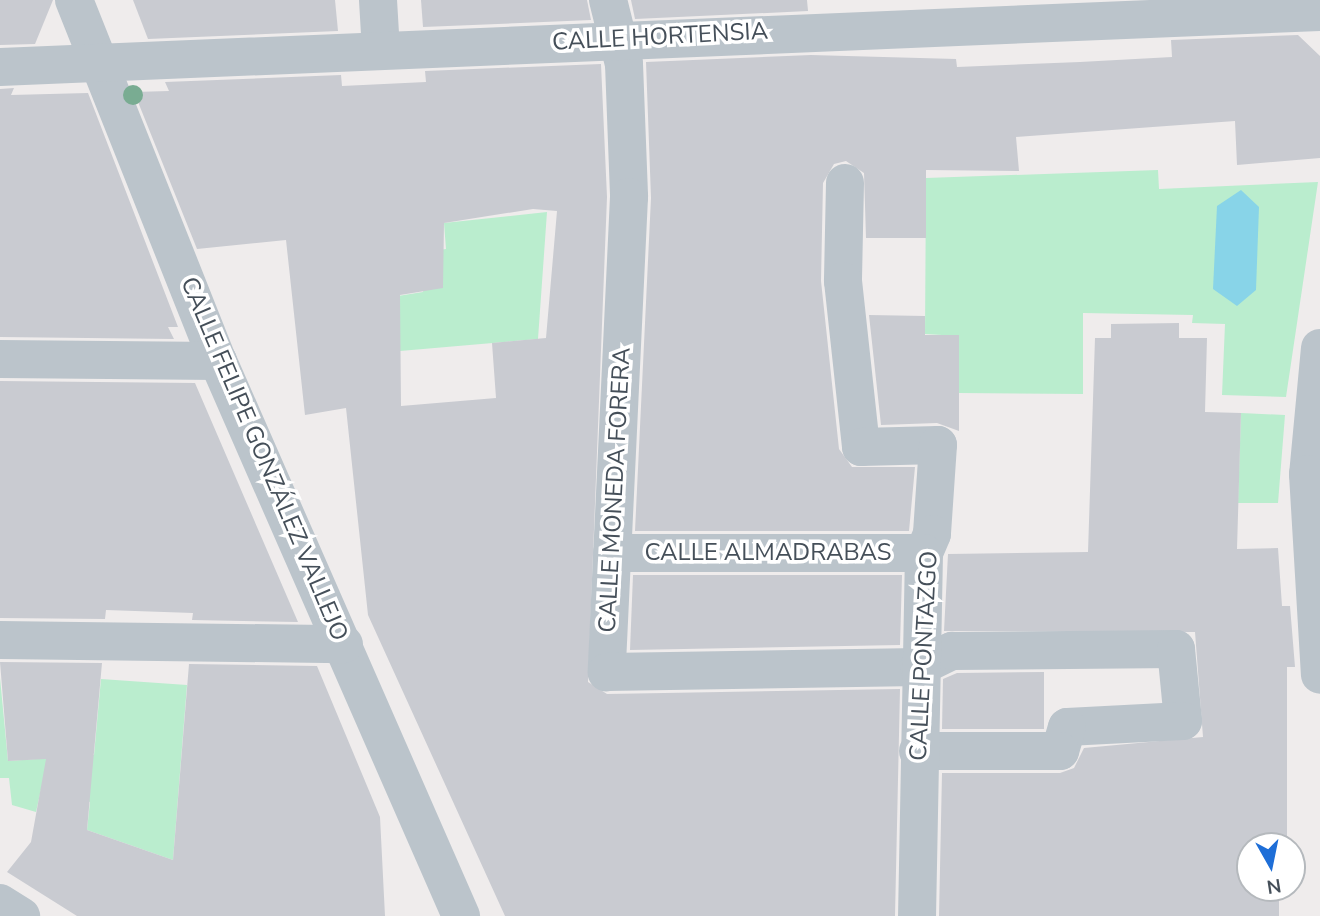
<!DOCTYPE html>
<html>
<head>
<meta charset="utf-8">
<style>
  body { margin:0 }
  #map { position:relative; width:1320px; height:916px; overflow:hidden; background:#efecec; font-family:"Nunito Sans",sans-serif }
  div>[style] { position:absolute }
  .green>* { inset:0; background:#baedce }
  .water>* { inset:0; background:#88d4e8 }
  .building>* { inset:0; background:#c9cbd1 }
  .street>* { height:38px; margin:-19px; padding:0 19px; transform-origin:19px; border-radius:19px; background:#bbc4cb }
  .trees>* { width:20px; height:20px; margin:-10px; border-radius:50%; background:#79ac92 }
  span { translate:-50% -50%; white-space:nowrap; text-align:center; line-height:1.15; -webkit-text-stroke:7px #fff; paint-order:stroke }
  .street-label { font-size:24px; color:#454f59 }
  .north { position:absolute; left:1236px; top:832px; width:70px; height:70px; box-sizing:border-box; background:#fff; border:2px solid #b5b9bd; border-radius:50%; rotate:171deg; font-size:19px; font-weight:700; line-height:28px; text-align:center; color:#454f59 }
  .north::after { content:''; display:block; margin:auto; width:24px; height:32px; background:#1e6ed7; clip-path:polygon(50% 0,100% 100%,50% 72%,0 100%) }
</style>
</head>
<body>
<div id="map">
  <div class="green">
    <div style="clip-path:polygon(1158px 170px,1159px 189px,1318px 182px,1286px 397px,1222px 395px,1225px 324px,1192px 323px,1193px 315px,1083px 313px,1083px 394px,959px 393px,959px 336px,925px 334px,926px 178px)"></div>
    <div style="clip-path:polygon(547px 212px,538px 339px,400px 351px,373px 300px,423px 292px,439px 250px,446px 249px,444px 223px)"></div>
    <div style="clip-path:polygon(1241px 413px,1285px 415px,1278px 503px,1238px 503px)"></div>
    <div style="clip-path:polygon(0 678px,8px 761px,94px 755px,101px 679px,187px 685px,173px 860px,87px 830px,90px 802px,42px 785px,36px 812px,12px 805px,9px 778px,0 778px)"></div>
  </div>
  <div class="water">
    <div style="clip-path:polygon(1241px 190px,1259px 207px,1256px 290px,1237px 306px,1213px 289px,1217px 206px)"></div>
  </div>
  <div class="building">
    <div style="clip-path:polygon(0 0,53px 0,35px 44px,0 45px)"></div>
    <div style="clip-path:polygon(133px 0,335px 0,338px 31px,148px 39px)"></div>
    <div style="clip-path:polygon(421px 0,587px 0,591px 20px,423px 27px)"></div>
    <div style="clip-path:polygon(631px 0,807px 0,808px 11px,635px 19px)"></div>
    <div style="clip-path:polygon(1298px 35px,1320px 56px,1320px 158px,1237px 165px,1235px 121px,1016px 137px,1019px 171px,926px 170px,926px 238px,866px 238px,864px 173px,846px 161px,834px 164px,823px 183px,821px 281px,839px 449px,852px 467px,915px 467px,909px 531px,635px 531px,651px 198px,646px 62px,811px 55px,956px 59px,957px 67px,1080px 62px,1172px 57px,1171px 40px)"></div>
    <div style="clip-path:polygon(evenodd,601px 64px,607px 197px,588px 682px,607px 694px,900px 689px,895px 916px,505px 916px,368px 615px,346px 408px,305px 415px,286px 240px,197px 249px,134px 92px,169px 91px,165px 82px,341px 75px,342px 86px,426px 82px,425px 71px,601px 64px,533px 209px,557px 211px,546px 338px,492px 343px,496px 398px,401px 406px,400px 295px,443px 288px,444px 223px,533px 209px)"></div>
    <div style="clip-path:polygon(14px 88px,11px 95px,88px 93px,178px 327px,168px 327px,174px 339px,0 337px,0 89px)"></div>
    <div style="clip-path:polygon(869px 315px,925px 316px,925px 335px,959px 335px,959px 431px,937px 423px,881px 425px)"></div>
    <div style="clip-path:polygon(1179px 323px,1179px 338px,1207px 338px,1205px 412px,1241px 413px,1237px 549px,1278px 548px,1282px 606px,1290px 606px,1295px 667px,1287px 667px,1287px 846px,1250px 846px,1250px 888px,1279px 888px,1279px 916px,939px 916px,942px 773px,1060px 773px,1074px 768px,1084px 748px,1203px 737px,1195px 632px,944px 631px,948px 554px,1088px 552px,1095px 338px,1111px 338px,1111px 324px)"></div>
    <div style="clip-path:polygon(0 381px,195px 383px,298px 622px,192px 620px,193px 613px,106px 610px,105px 619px,0 618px)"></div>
    <div style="clip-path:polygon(633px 575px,902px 575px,900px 645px,630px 650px)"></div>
    <div style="clip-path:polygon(0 662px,102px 663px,87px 830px,173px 860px,189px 664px,317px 666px,380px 817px,385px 916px,77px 916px,7px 872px,31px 842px,46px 759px,8px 761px)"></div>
    <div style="clip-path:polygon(1044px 672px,1044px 729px,942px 729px,943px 679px,957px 673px)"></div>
  </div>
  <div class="street">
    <div style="left:74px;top:0;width:389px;rotate:68.3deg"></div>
    <div style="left:218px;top:361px;width:606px;rotate:66.35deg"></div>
    <div style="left:378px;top:0;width:50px;rotate:86.6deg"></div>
    <div style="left:608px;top:0;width:66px;rotate:76deg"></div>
    <div style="left:624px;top:64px;width:133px;rotate:87.8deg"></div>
    <div style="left:629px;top:197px;width:476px;rotate:92.7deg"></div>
    <div style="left:607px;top:672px;width:312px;rotate:-0.9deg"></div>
    <div style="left:919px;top:667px;width:37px;rotate:-26deg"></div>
    <div style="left:952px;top:651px;width:224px;rotate:-0.5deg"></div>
    <div style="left:1176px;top:649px;width:72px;rotate:84.4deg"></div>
    <div style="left:1183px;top:721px;width:116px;rotate:177deg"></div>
    <div style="left:1067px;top:727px;width:25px;rotate:106deg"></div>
    <div style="left:1060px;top:751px;width:142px;rotate:180deg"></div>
    <div style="left:0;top:67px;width:1321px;rotate:-2.39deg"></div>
    <div style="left:845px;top:183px;width:98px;rotate:91.2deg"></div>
    <div style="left:843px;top:281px;width:167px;rotate:83.8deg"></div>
    <div style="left:861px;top:447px;width:77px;rotate:-1.5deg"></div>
    <div style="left:938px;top:445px;width:89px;rotate:93.9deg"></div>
    <div style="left:932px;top:534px;width:21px;rotate:113deg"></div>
    <div style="left:924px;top:553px;width:363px;rotate:91.1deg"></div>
    <div style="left:1320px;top:348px;width:127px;rotate:95.4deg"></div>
    <div style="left:1308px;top:474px;width:201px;rotate:86.6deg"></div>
    <div style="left:0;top:359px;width:218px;rotate:0.5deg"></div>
    <div style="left:612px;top:553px;width:312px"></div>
    <div style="left:0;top:640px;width:344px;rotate:0.7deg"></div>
    <div style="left:0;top:903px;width:25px;rotate:32deg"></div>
  </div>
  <div class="trees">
    <div style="left:133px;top:95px"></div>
  </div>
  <div class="street-label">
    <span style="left:660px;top:37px;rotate:-3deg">CALLE HORTENSIA</span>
    <span style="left:264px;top:459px;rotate:67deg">CALLE FELIPE GONZÁLEZ VALLEJO</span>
    <span style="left:615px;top:490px;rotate:-87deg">CALLE MONEDA FORERA</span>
    <span style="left:768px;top:553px">CALLE ALMADRABAS</span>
    <span style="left:924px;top:656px;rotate:-87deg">CALLE PONTAZGO</span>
  </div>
  <div class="north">N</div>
</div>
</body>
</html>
